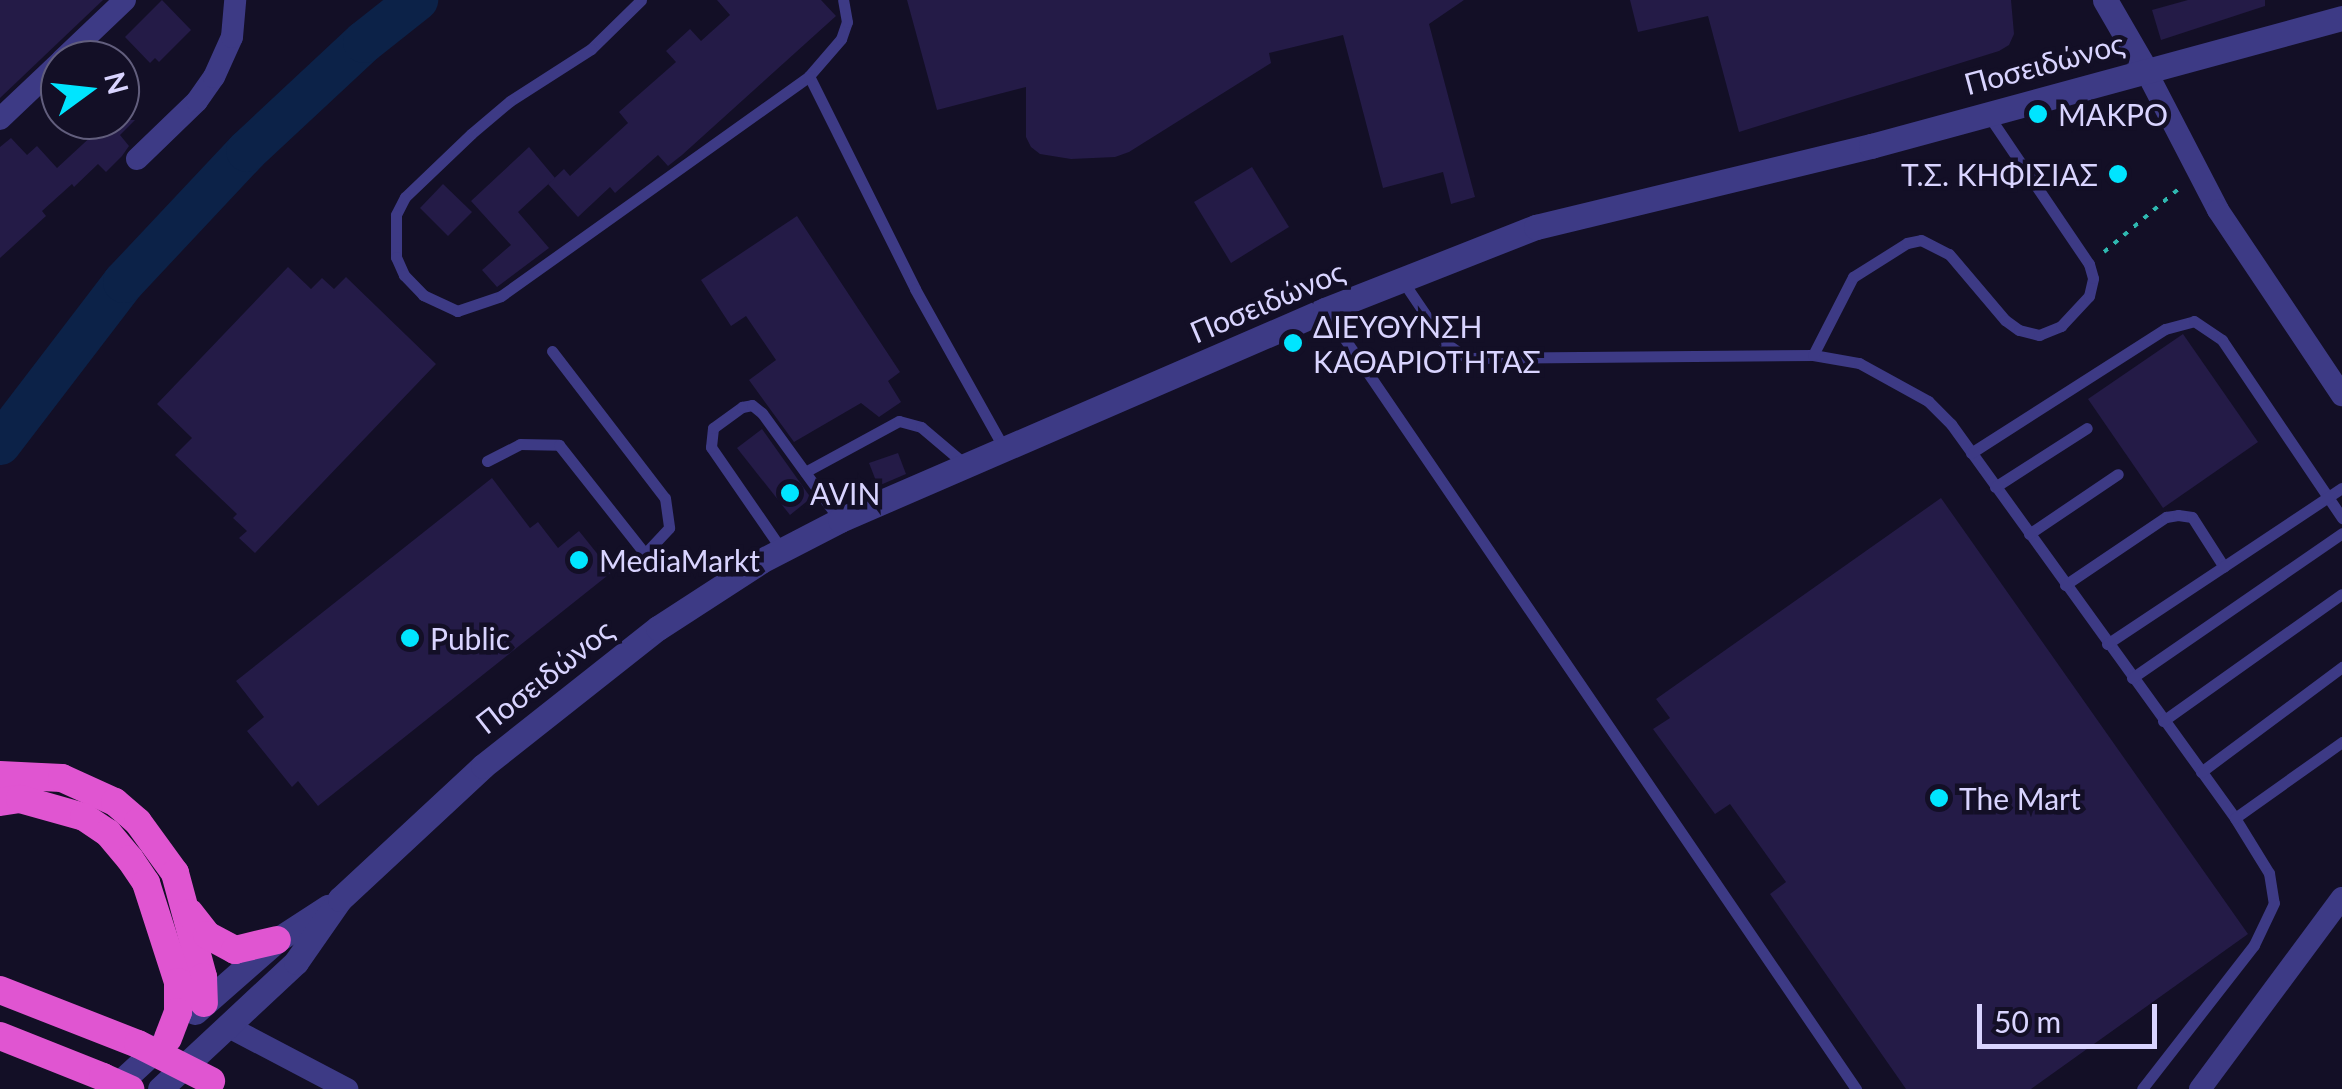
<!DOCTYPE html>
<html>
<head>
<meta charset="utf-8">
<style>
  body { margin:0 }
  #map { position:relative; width:2342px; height:1089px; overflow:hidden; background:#130f26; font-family:Lato,sans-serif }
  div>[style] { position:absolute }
  .river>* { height:42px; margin:-21px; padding:0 21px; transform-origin:21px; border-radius:21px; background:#0c2248 }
  .building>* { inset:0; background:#241b47 }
  .path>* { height:4px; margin-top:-2px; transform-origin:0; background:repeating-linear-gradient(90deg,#2fb8b0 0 5px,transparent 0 13px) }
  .service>* { height:11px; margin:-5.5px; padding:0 5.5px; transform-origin:5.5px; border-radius:5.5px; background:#3d3a85 }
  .minor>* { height:22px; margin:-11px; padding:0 11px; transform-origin:11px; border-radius:11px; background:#3d3a85 }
  .tertiary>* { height:25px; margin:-12.5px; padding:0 12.5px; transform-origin:12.5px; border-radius:12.5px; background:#3d3a85 }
  .trunk>* { height:28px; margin:-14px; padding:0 14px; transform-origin:14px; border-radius:14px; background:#e055d1 }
  .trunk-bridge>* { height:28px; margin:-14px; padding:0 14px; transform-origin:14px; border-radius:14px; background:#e055d1 }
  .dots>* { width:28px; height:28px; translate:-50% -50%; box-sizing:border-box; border:5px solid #130f26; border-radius:50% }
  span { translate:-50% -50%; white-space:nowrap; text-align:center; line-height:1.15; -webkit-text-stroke:9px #130f26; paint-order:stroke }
  .street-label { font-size:30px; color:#d9d4ff }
  .poi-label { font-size:30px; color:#d9d4ff }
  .left { translate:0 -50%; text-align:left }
  .right { translate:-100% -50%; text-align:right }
  .north { position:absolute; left:40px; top:40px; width:100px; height:100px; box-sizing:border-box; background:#130f26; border:2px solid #625e7d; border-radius:50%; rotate:75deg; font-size:28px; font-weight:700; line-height:40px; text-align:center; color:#d9d4ff }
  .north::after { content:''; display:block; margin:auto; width:35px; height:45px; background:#00e5ff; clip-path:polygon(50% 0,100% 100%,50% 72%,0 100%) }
  .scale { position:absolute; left:1977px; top:1004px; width:180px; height:45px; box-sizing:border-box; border:5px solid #d9d4ff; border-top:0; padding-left:12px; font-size:30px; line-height:35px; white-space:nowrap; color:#d9d4ff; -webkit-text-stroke:8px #130f26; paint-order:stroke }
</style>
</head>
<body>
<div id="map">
  <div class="river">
    <div style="left:0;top:444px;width:204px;rotate:-52.6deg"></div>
    <div style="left:124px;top:282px;width:180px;rotate:-46.8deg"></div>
    <div style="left:247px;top:151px;width:160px;rotate:-43deg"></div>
    <div style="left:364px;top:42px;width:68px;rotate:-38.4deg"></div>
  </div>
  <div class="building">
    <div style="clip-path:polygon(0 0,103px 0,0 98px)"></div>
    <div style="clip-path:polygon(162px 0,191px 30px,159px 62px,155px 58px,150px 63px,125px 37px)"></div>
    <div style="clip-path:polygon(717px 0,821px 0,836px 16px,682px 155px,668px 166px,658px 155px,615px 193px,610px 187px,578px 217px,548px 184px,564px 169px,570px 176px,628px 123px,619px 112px,676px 62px,666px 51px,690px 29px,701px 41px,730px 15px)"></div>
    <div style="clip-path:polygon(907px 0,1464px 0,1429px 24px,1475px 197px,1451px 204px,1443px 172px,1383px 188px,1343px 35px,1269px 53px,1271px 63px,1129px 152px,1115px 157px,1071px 159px,1040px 154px,1031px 147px,1026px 137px,1026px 87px,937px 110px)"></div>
    <div style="clip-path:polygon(1630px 0,2011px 0,2014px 34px,2009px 45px,1999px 51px,1739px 132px,1708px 16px,1638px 32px)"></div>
    <div style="clip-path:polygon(2188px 0,2265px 0,2265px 6px,2161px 40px,2152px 10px)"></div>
    <div style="clip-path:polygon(109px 120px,135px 120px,120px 135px,129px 146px,122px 156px,106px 172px,98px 164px,74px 187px,72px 184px,42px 211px,46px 216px,0 258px,0 147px,11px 138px,27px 155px,37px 146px,57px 168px)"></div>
    <div style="clip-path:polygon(529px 147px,555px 178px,518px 212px,549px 248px,497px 287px,482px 270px,511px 245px,471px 201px)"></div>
    <div style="clip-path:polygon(1252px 167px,1289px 227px,1231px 263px,1194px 202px)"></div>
    <div style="clip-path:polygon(443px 184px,472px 212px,448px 236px,420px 208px)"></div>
    <div style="clip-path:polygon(797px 216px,900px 372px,888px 381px,901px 402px,879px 417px,861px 403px,794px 442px,749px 380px,776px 360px,746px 316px,731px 326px,701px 280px)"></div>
    <div style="clip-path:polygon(288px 267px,311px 289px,322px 278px,334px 289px,346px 277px,436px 364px,255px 553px,239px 538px,247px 531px,233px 518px,237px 514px,175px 455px,192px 438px,157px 404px)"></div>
    <div style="clip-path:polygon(2183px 334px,2258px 442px,2163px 508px,2088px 399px)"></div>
    <div style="clip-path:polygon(762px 429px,811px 498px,790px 515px,737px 448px)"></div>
    <div style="clip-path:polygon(898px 453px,906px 474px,878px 486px,869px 463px)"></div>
    <div style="clip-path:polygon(492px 478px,530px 528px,538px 522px,558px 548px,579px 531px,612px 572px,318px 806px,298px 781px,292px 787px,247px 731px,264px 717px,236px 681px)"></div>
    <div style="clip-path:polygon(1941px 498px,2248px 934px,2031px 1089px,1906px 1089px,1770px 894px,1786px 882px,1730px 804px,1715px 814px,1653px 729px,1670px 718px,1656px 699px)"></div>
  </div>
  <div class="path">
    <div style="left:2104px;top:252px;width:101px;rotate:-40.2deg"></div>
  </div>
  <div class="service">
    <div style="left:641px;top:0;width:70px;rotate:135.6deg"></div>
    <div style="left:591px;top:49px;width:96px;rotate:147.3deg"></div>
    <div style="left:510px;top:101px;width:51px;rotate:139.8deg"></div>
    <div style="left:471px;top:134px;width:91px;rotate:136.3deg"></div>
    <div style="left:405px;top:197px;width:20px;rotate:117deg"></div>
    <div style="left:396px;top:215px;width:42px;rotate:90deg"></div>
    <div style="left:396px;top:257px;width:20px;rotate:66deg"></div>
    <div style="left:404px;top:275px;width:28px;rotate:46deg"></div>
    <div style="left:423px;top:295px;width:38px;rotate:25deg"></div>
    <div style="left:457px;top:311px;width:46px;rotate:-18.8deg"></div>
    <div style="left:501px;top:296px;width:379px;rotate:-35.5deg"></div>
    <div style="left:809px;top:76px;width:49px;rotate:-49.1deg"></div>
    <div style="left:841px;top:39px;width:18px;rotate:-71deg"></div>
    <div style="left:847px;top:22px;width:22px;rotate:-100deg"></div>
    <div style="left:809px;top:76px;width:238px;rotate:63.5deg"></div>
    <div style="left:915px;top:289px;width:182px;rotate:60.8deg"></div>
    <div style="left:1402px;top:280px;width:75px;rotate:55.9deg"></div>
    <div style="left:1444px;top:342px;width:28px;rotate:35deg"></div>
    <div style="left:1467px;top:358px;width:346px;rotate:-0.5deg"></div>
    <div style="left:1813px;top:355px;width:47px;rotate:9.9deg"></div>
    <div style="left:1859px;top:363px;width:79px;rotate:28.8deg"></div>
    <div style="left:1928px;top:401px;width:33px;rotate:45deg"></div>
    <div style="left:1951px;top:424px;width:486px;rotate:54.2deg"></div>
    <div style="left:2235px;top:818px;width:65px;rotate:58.3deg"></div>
    <div style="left:2269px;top:873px;width:30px;rotate:81deg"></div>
    <div style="left:2274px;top:903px;width:47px;rotate:115.5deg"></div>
    <div style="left:2254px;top:945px;width:182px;rotate:127.9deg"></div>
    <div style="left:1325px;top:310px;width:943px;rotate:55.72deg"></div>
    <div style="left:552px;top:351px;width:185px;rotate:52.5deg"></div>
    <div style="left:665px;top:498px;width:30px;rotate:82deg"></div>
    <div style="left:669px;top:528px;width:35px;rotate:133deg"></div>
    <div style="left:1813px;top:355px;width:88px;rotate:-62.9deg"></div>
    <div style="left:1853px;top:277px;width:64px;rotate:-32.2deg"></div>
    <div style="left:1907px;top:243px;width:14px;rotate:-12deg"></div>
    <div style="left:1921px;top:240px;width:31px;rotate:27deg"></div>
    <div style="left:1949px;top:254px;width:87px;rotate:49.7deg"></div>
    <div style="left:2005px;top:320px;width:17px;rotate:36deg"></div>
    <div style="left:2019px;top:330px;width:21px;rotate:14deg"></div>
    <div style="left:2039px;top:335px;width:24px;rotate:-22deg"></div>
    <div style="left:2061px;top:326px;width:41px;rotate:-47deg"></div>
    <div style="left:2089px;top:296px;width:18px;rotate:-77deg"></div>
    <div style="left:2093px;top:278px;width:15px;rotate:-106deg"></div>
    <div style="left:2089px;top:264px;width:180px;rotate:-124.1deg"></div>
    <div style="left:1971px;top:453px;width:230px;rotate:-32.6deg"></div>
    <div style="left:2165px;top:329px;width:30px;rotate:-15deg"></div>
    <div style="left:2194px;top:321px;width:34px;rotate:34deg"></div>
    <div style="left:2222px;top:340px;width:215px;rotate:56deg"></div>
    <div style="left:487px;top:461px;width:37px;rotate:-27deg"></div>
    <div style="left:520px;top:444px;width:39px;rotate:1deg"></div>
    <div style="left:559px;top:445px;width:157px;rotate:51.7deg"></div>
    <div style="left:805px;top:472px;width:107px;rotate:-28.5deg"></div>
    <div style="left:899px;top:421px;width:23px;rotate:15deg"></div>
    <div style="left:921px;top:427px;width:60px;rotate:40.3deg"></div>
    <div style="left:1995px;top:487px;width:109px;rotate:-32.7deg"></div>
    <div style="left:2029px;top:534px;width:107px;rotate:-34deg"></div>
    <div style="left:782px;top:550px;width:125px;rotate:-124.6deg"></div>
    <div style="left:711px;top:447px;width:19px;rotate:-84deg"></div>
    <div style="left:713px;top:428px;width:36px;rotate:-36deg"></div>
    <div style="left:742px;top:407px;width:10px;rotate:-11deg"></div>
    <div style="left:752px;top:405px;width:13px;rotate:39deg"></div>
    <div style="left:762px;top:413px;width:131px;rotate:54deg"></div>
    <div style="left:2065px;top:585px;width:122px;rotate:-34deg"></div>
    <div style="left:2166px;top:517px;width:12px;rotate:-9deg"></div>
    <div style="left:2178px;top:515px;width:14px;rotate:8deg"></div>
    <div style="left:2192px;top:517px;width:59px;rotate:57.4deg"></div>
    <div style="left:2107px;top:644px;width:282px;rotate:-33.6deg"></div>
    <div style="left:2132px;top:678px;width:255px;rotate:-34.6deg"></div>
    <div style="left:2163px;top:721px;width:219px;rotate:-35.4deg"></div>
    <div style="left:2201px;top:772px;width:176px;rotate:-36.7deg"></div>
    <div style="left:2235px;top:818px;width:131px;rotate:-35.4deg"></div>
  </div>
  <div class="minor">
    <div style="left:62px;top:60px;width:87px;rotate:-43.6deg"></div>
    <div style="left:2145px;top:69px;width:159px;rotate:62.6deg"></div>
    <div style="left:2218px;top:210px;width:223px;rotate:56.2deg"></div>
    <div style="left:0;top:119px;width:83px;rotate:-43.5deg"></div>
    <div style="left:137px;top:159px;width:83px;rotate:-44deg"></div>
    <div style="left:197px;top:101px;width:29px;rotate:-55deg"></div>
    <div style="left:214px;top:77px;width:44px;rotate:-65.8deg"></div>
    <div style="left:232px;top:37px;width:37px;rotate:-85deg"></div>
    <div style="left:227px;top:1026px;width:136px;rotate:27.7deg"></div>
    <div style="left:2200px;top:1089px;width:238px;rotate:-53.4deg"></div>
  </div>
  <div class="tertiary">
    <div style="left:2105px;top:0;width:80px;rotate:59.9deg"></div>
    <div style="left:195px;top:1012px;width:109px;rotate:-41.3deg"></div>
    <div style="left:277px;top:940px;width:61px;rotate:-32.9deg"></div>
    <div style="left:113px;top:1089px;width:72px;rotate:-42.8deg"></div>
    <div style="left:160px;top:1089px;width:186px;rotate:-43deg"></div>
    <div style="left:296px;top:962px;width:77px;rotate:-55.1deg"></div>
    <div style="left:340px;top:899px;width:195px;rotate:-42.9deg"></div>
    <div style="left:483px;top:766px;width:223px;rotate:-38.3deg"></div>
    <div style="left:658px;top:628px;width:123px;rotate:-33deg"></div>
    <div style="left:761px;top:561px;width:89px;rotate:-27.4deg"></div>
    <div style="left:840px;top:520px;width:529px;rotate:-23.41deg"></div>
    <div style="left:1325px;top:310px;width:227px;rotate:-21.5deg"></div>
    <div style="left:1536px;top:227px;width:345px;rotate:-13.6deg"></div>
    <div style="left:1871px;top:146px;width:488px;rotate:-15.2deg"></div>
  </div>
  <div class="trunk">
    <div style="left:0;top:775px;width:62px;rotate:2.8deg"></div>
    <div style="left:62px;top:778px;width:58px;rotate:24.4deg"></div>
    <div style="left:115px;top:802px;width:30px;rotate:41deg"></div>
    <div style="left:138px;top:822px;width:63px;rotate:54deg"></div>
    <div style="left:175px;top:873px;width:108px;rotate:74.9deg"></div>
    <div style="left:203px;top:977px;width:26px;rotate:88deg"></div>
    <div style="left:0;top:802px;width:20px;rotate:-9deg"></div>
    <div style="left:20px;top:799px;width:66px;rotate:15.7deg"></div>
    <div style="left:84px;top:817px;width:29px;rotate:34deg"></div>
    <div style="left:108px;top:833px;width:34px;rotate:50deg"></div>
    <div style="left:130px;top:859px;width:29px;rotate:56deg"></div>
    <div style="left:146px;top:883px;width:104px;rotate:72.1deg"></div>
    <div style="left:178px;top:982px;width:30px;rotate:90deg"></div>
    <div style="left:178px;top:1012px;width:28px;rotate:111deg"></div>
    <div style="left:190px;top:913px;width:28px;rotate:52deg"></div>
    <div style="left:207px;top:935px;width:32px;rotate:28deg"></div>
    <div style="left:235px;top:950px;width:43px;rotate:-13.4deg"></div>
    <div style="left:0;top:990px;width:148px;rotate:21.4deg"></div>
    <div style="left:0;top:1036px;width:111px;rotate:21.7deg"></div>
  </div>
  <div class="trunk-bridge">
    <div style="left:138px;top:1044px;width:82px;rotate:26.9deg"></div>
    <div style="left:103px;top:1077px;width:30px;rotate:24deg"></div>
  </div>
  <div class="dots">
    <div style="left:2038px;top:114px;background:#00e5ff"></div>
    <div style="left:2118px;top:174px;background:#00e5ff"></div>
    <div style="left:1293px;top:343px;background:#00e5ff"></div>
    <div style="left:790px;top:493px;background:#00e5ff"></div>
    <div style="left:579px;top:560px;background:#00e5ff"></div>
    <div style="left:410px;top:638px;background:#00e5ff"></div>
    <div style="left:1939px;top:798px;background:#00e5ff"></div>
  </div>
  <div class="street-label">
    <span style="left:2044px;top:63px;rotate:-15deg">Ποσειδώνος</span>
    <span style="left:1267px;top:301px;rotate:-23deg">Ποσειδώνος</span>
    <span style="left:544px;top:676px;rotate:-38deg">Ποσειδώνος</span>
  </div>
  <div class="poi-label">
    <span class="left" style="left:2058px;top:114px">ΜΑΚΡΟ</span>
    <span class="right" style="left:2098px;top:174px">Τ.Σ. ΚΗΦΙΣΙΑΣ</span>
    <span class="left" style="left:1313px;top:343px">ΔΙΕΥΘΥΝΣΗ<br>ΚΑΘΑΡΙΟΤΗΤΑΣ</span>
    <span class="left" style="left:810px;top:493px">AVIN</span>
    <span class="left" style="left:599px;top:560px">MediaMarkt</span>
    <span class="left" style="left:430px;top:638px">Public</span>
    <span class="left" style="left:1959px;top:798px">The Mart</span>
  </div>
  <div class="north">N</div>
  <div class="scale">50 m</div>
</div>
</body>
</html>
